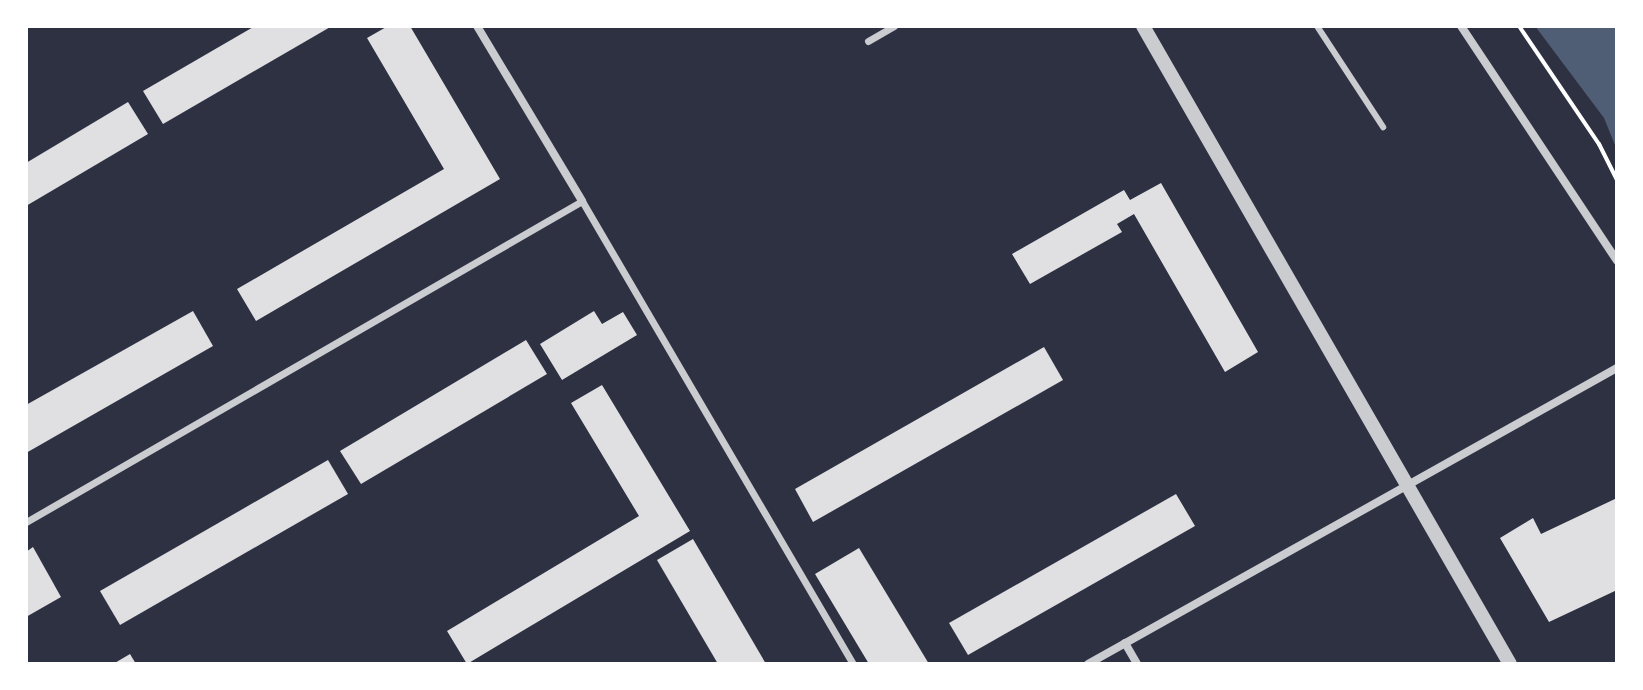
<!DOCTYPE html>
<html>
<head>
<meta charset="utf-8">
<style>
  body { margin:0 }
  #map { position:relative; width:1643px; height:690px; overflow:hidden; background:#2d3142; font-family:"Public Sans",sans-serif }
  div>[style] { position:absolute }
  .water>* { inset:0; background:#4f5d75 }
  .building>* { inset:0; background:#e0e0e3 }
  .path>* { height:4px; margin:-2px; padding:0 2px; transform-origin:2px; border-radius:2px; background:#fff }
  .service>* { height:6px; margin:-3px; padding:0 3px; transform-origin:3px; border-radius:3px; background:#caccd0 }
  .pedestrian>* { height:7px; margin:-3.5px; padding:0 3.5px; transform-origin:3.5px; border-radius:3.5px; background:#caccd0 }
  .minor>* { height:8px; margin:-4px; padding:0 4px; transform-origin:4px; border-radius:4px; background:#caccd0 }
  .tertiary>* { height:14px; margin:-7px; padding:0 7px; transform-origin:7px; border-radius:7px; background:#caccd0 }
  span { translate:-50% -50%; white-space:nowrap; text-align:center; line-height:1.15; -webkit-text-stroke:6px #fff; paint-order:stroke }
  .frame { position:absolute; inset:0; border:28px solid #fff; pointer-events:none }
</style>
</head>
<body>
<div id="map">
  <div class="water">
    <div style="clip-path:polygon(1535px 26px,1617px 26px,1617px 150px,1604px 118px)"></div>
  </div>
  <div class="building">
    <div style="clip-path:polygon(255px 26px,332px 26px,163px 124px,143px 91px)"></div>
    <div style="clip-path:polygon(388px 26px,410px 26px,500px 179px,256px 321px,237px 289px,444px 169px,367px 38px)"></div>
    <div style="clip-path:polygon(128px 102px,148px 134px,26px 206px,26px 163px)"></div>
    <div style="clip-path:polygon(1161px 183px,1258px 352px,1225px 372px,1134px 214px,1117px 224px,1122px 232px,1030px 284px,1012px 254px,1124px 190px,1130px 200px)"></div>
    <div style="clip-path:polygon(193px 311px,213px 346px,26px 453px,26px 405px)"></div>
    <div style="clip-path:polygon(594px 311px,602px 324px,623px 312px,637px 335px,562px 380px,540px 344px)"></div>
    <div style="clip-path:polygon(526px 340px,547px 374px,361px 484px,340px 451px)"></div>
    <div style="clip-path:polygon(1044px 347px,1063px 380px,813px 522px,795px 489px)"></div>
    <div style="clip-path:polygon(602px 385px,690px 531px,467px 664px,447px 631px,639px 516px,571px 403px)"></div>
    <div style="clip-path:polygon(328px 460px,348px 494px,120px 625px,100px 591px)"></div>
    <div style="clip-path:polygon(1176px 494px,1195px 526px,968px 655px,949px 623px)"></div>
    <div style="clip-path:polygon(1617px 498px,1617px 590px,1549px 622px,1500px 538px,1533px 518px,1541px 534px)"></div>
    <div style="clip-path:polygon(693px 539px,766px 664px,718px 664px,657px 560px)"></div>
    <div style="clip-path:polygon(33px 547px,61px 597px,26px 617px,26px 552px)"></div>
    <div style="clip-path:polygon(859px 548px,929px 664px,869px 664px,815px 574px)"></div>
    <div style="clip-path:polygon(130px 654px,136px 664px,113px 664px)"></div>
  </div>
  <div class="path">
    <div style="left:1519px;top:26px;width:143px;rotate:55.9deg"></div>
    <div style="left:1599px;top:144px;width:40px;rotate:63.4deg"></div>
  </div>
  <div class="service">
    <div style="left:1317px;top:26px;width:121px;rotate:56.8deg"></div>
  </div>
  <div class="pedestrian">
    <div style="left:868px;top:41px;width:30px;rotate:-30deg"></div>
    <div style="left:26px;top:522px;width:642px;rotate:-30deg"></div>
    <div style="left:582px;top:201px;width:536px;rotate:59.66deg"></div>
  </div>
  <div class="minor">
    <div style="left:477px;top:26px;width:204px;rotate:59deg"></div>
    <div style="left:1461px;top:26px;width:282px;rotate:56.4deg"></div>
    <div style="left:1125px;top:643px;width:24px;rotate:60deg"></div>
    <div style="left:1088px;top:664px;width:606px;rotate:-29.23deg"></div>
  </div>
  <div class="tertiary">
    <div style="left:1143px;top:26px;width:736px;rotate:60.09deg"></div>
  </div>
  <div class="frame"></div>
</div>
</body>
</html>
